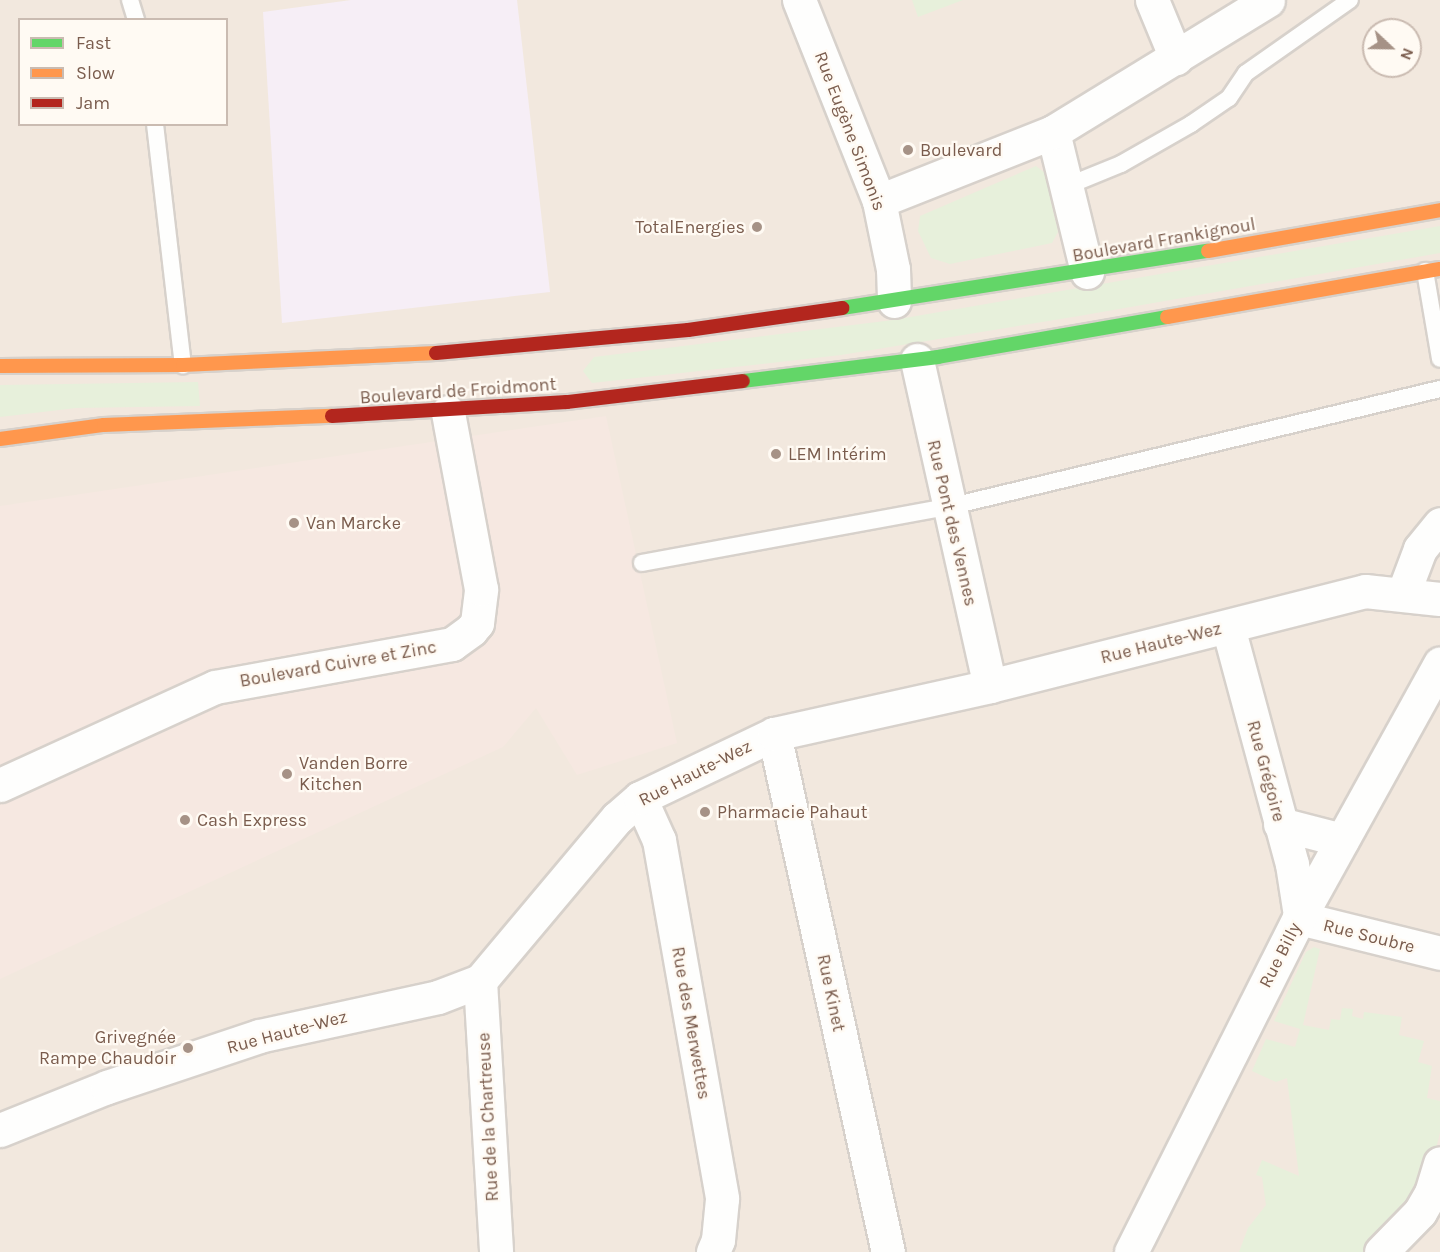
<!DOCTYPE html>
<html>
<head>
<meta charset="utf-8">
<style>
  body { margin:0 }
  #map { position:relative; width:1440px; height:1252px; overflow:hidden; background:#f9f5f0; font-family:Karla,sans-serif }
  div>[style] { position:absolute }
  .residential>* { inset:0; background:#f2e8de }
  .commercial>* { inset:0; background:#f6e8e1 }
  .education>* { inset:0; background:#f6eef6 }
  .green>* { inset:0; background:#e7f0db }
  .roads { filter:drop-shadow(2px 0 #d7d1cb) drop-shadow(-2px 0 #d7d1cb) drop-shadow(0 2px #d7d1cb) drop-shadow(0 -2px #d7d1cb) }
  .lane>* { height:16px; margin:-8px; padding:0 8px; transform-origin:8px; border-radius:8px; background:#fefefd }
  .street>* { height:33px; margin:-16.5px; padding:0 16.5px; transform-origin:16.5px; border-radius:16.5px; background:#fefefd }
  .fast>* { height:14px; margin:-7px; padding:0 7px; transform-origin:7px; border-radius:7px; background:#63d668 }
  .slow>* { height:14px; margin:-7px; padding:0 7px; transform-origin:7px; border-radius:7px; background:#ff974d }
  .jam>* { height:14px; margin:-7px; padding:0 7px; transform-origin:7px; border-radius:7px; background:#b3261e }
  .dots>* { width:16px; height:16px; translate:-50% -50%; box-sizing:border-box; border:3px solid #fffaf3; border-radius:50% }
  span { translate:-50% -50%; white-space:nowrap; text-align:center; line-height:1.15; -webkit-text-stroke:4.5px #fffaf3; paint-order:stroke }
  .street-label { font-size:18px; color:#7a5c4d }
  .poi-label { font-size:18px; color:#7a5c4d }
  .left { translate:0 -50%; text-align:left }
  .right { translate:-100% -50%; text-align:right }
  .legend { position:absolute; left:18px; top:18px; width:210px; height:108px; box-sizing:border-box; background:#fffaf3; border:2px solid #cabbb1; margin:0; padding:8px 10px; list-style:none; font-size:18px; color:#7a5c4d }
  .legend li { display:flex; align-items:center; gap:12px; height:30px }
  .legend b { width:30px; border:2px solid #cabbb1 }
  .north { position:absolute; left:1362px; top:18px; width:60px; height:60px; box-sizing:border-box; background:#fffaf3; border:2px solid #cabbb1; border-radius:50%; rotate:112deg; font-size:16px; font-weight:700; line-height:24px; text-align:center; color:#7a5c4d }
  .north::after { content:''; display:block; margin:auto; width:21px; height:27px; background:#a69286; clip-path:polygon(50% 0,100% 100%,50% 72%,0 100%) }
</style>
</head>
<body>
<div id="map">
  <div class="residential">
    <div style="clip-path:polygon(evenodd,0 0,1440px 0,1440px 1252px,0 1252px,0 0,20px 20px,226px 20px,226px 124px,20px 124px,20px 20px,0 0,1374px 30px,1410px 30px,1410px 66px,1374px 66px,1374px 30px)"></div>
  </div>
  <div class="commercial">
    <div style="clip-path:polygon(606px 416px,677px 743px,577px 775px,536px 708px,503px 747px,0 979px,0 506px)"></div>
  </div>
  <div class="education">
    <div style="clip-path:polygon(351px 0,517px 0,550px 292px,282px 323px,263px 12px)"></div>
  </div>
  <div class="green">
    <div style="clip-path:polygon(912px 0,963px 0,918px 17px)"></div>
    <div style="clip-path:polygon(1036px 166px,1045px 173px,1058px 232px,1052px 243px,950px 264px,931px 258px,918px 231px,920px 216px)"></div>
    <div style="clip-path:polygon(1440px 226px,1440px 253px,1079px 316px,841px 355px,592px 383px,583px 371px,594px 357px,893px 320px)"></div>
    <div style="clip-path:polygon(198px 382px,200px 406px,76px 408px,0 417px,0 385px)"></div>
    <div style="clip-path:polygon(1314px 947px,1320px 949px,1303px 1025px,1329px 1030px,1331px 1019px,1340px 1020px,1342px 1008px,1353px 1009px,1352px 1016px,1363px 1019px,1364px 1012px,1402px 1017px,1399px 1035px,1424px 1041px,1418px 1062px,1432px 1066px,1427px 1098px,1440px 1101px,1440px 1132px,1429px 1178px,1366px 1252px,1239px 1252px,1248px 1228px,1266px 1205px,1262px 1177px,1256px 1175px,1262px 1160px,1299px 1176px,1287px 1078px,1276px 1082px,1252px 1071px,1266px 1039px,1295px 1047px,1300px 1029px,1274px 1021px,1306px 952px)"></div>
  </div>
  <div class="roads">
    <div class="lane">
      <div style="left:130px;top:0;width:21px;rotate:73deg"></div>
      <div style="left:155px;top:124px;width:243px;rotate:83.4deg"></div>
      <div style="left:1067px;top:186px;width:58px;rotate:-22.2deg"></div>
      <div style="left:1121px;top:164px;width:81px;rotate:-29.7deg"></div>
      <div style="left:1191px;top:124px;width:46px;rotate:-34.4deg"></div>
      <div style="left:1229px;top:98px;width:30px;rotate:-56deg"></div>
      <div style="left:1246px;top:73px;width:127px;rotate:-35.1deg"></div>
      <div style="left:1425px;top:271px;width:89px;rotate:80.3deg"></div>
      <div style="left:642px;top:563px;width:311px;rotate:-10.4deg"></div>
      <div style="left:948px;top:507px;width:506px;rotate:-13.49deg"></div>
    </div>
    <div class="street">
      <div style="left:799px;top:0;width:216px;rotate:68.3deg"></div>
      <div style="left:879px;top:201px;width:69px;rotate:78.4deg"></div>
      <div style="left:893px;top:269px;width:32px;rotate:88deg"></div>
      <div style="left:1152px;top:0;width:63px;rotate:67.5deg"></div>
      <div style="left:1053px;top:132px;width:144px;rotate:76.3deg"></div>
      <div style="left:879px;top:201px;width:187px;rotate:-21.6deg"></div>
      <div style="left:1053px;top:132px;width:252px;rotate:-31.5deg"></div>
      <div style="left:917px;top:360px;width:334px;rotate:77.4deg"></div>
      <div style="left:1403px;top:594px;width:48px;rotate:-69.3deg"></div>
      <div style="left:1420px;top:549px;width:32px;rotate:-51deg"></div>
      <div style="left:1228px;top:627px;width:245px;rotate:74.9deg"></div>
      <div style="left:1292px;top:864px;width:52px;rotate:81.1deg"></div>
      <div style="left:774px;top:734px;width:530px;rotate:77.59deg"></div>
      <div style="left:0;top:785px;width:236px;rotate:-24.5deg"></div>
      <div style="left:215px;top:687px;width:241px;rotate:-10.3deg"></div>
      <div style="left:452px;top:644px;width:24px;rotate:-36deg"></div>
      <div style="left:471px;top:630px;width:9px;rotate:-49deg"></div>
      <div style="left:477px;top:623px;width:34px;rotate:-83deg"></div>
      <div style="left:481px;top:589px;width:180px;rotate:-100.6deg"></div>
      <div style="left:640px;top:798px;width:46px;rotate:65.7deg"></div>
      <div style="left:659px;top:840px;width:364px;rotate:80deg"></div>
      <div style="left:722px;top:1199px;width:41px;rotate:95.6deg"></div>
      <div style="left:718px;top:1240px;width:13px;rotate:113deg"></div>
      <div style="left:1280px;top:824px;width:64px;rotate:14.5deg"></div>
      <div style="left:1299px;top:918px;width:145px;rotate:13.9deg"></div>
      <div style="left:480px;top:981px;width:271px;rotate:86.6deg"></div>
      <div style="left:0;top:1130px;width:115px;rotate:-21.9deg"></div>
      <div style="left:107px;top:1087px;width:160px;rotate:-18.5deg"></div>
      <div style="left:259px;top:1036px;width:183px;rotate:-12.3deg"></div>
      <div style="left:438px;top:997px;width:45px;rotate:-20.9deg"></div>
      <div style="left:480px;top:981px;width:213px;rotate:-50deg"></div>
      <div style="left:617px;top:818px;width:30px;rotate:-41deg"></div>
      <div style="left:640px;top:798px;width:148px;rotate:-25.5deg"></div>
      <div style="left:774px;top:734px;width:221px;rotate:-12.5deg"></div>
      <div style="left:990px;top:686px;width:387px;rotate:-14.2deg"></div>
      <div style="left:1365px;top:591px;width:75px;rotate:6.1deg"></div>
      <div style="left:1131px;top:1252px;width:374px;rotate:-63.3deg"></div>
      <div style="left:1299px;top:918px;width:291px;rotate:-61deg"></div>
      <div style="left:1381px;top:1252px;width:56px;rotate:-45.7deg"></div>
      <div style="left:1420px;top:1212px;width:22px;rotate:-60deg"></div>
      <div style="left:1431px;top:1193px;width:31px;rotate:-73deg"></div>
    </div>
    <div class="fast">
      <div style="left:842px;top:308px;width:370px;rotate:-8.9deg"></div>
      <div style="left:743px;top:381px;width:196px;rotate:-7deg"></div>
      <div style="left:938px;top:357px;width:232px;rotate:-9.9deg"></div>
    </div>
    <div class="slow">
      <div style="left:1208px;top:251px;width:236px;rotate:-10deg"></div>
      <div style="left:1167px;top:317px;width:277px;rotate:-10deg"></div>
      <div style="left:0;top:366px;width:183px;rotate:-0.3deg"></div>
      <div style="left:183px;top:365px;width:253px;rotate:-2.7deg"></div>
      <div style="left:0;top:439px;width:105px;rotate:-7.7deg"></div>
      <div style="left:104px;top:425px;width:228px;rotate:-2.3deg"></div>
    </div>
    <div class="jam">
      <div style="left:436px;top:353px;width:253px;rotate:-5.2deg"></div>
      <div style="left:688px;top:330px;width:156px;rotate:-8.1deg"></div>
      <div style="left:332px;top:416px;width:235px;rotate:-3.4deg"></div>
      <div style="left:567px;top:402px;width:177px;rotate:-6.8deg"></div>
    </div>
  </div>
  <div class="dots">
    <div style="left:908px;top:150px;background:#a69286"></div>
    <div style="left:757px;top:227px;background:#a69286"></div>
    <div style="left:776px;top:454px;background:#a69286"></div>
    <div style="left:294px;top:523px;background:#a69286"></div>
    <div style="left:287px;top:774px;background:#a69286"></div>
    <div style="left:705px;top:812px;background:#a69286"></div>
    <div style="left:185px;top:820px;background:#a69286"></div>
    <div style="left:188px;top:1048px;background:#a69286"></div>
  </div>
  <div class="street-label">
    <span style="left:850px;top:131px;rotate:69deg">Rue Eugène Simonis</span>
    <span style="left:1164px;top:240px;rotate:-10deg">Boulevard Frankignoul</span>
    <span style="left:458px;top:391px;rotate:-4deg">Boulevard de Froidmont</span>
    <span style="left:952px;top:523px;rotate:77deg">Rue Pont des Vennes</span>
    <span style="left:1161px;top:643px;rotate:-14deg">Rue Haute-Wez</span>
    <span style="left:338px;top:664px;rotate:-10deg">Boulevard Cuivre et Zinc</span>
    <span style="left:1266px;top:771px;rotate:75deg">Rue Grégoire</span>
    <span style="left:695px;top:773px;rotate:-27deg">Rue Haute-Wez</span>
    <span style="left:1369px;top:936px;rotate:14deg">Rue Soubre</span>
    <span style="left:1280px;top:955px;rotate:-63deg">Rue Billy</span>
    <span style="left:831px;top:993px;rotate:78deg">Rue Kinet</span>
    <span style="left:691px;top:1023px;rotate:80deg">Rue des Merwettes</span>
    <span style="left:287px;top:1032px;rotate:-15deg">Rue Haute-Wez</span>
    <span style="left:488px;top:1117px;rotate:-93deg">Rue de la Chartreuse</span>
  </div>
  <div class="poi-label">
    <span class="left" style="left:920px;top:150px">Boulevard</span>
    <span class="right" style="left:745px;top:227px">TotalEnergies</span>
    <span class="left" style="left:788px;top:454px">LEM Intérim</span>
    <span class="left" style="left:306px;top:523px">Van Marcke</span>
    <span class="left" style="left:299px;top:774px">Vanden Borre<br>Kitchen</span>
    <span class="left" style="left:717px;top:812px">Pharmacie Pahaut</span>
    <span class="left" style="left:197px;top:820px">Cash Express</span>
    <span class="right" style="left:176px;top:1048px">Grivegnée<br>Rampe Chaudoir</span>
  </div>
  <ul class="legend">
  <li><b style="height:8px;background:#63d668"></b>Fast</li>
  <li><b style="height:8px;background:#ff974d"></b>Slow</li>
  <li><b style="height:8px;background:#b3261e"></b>Jam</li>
  </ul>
  <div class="north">N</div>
</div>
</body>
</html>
